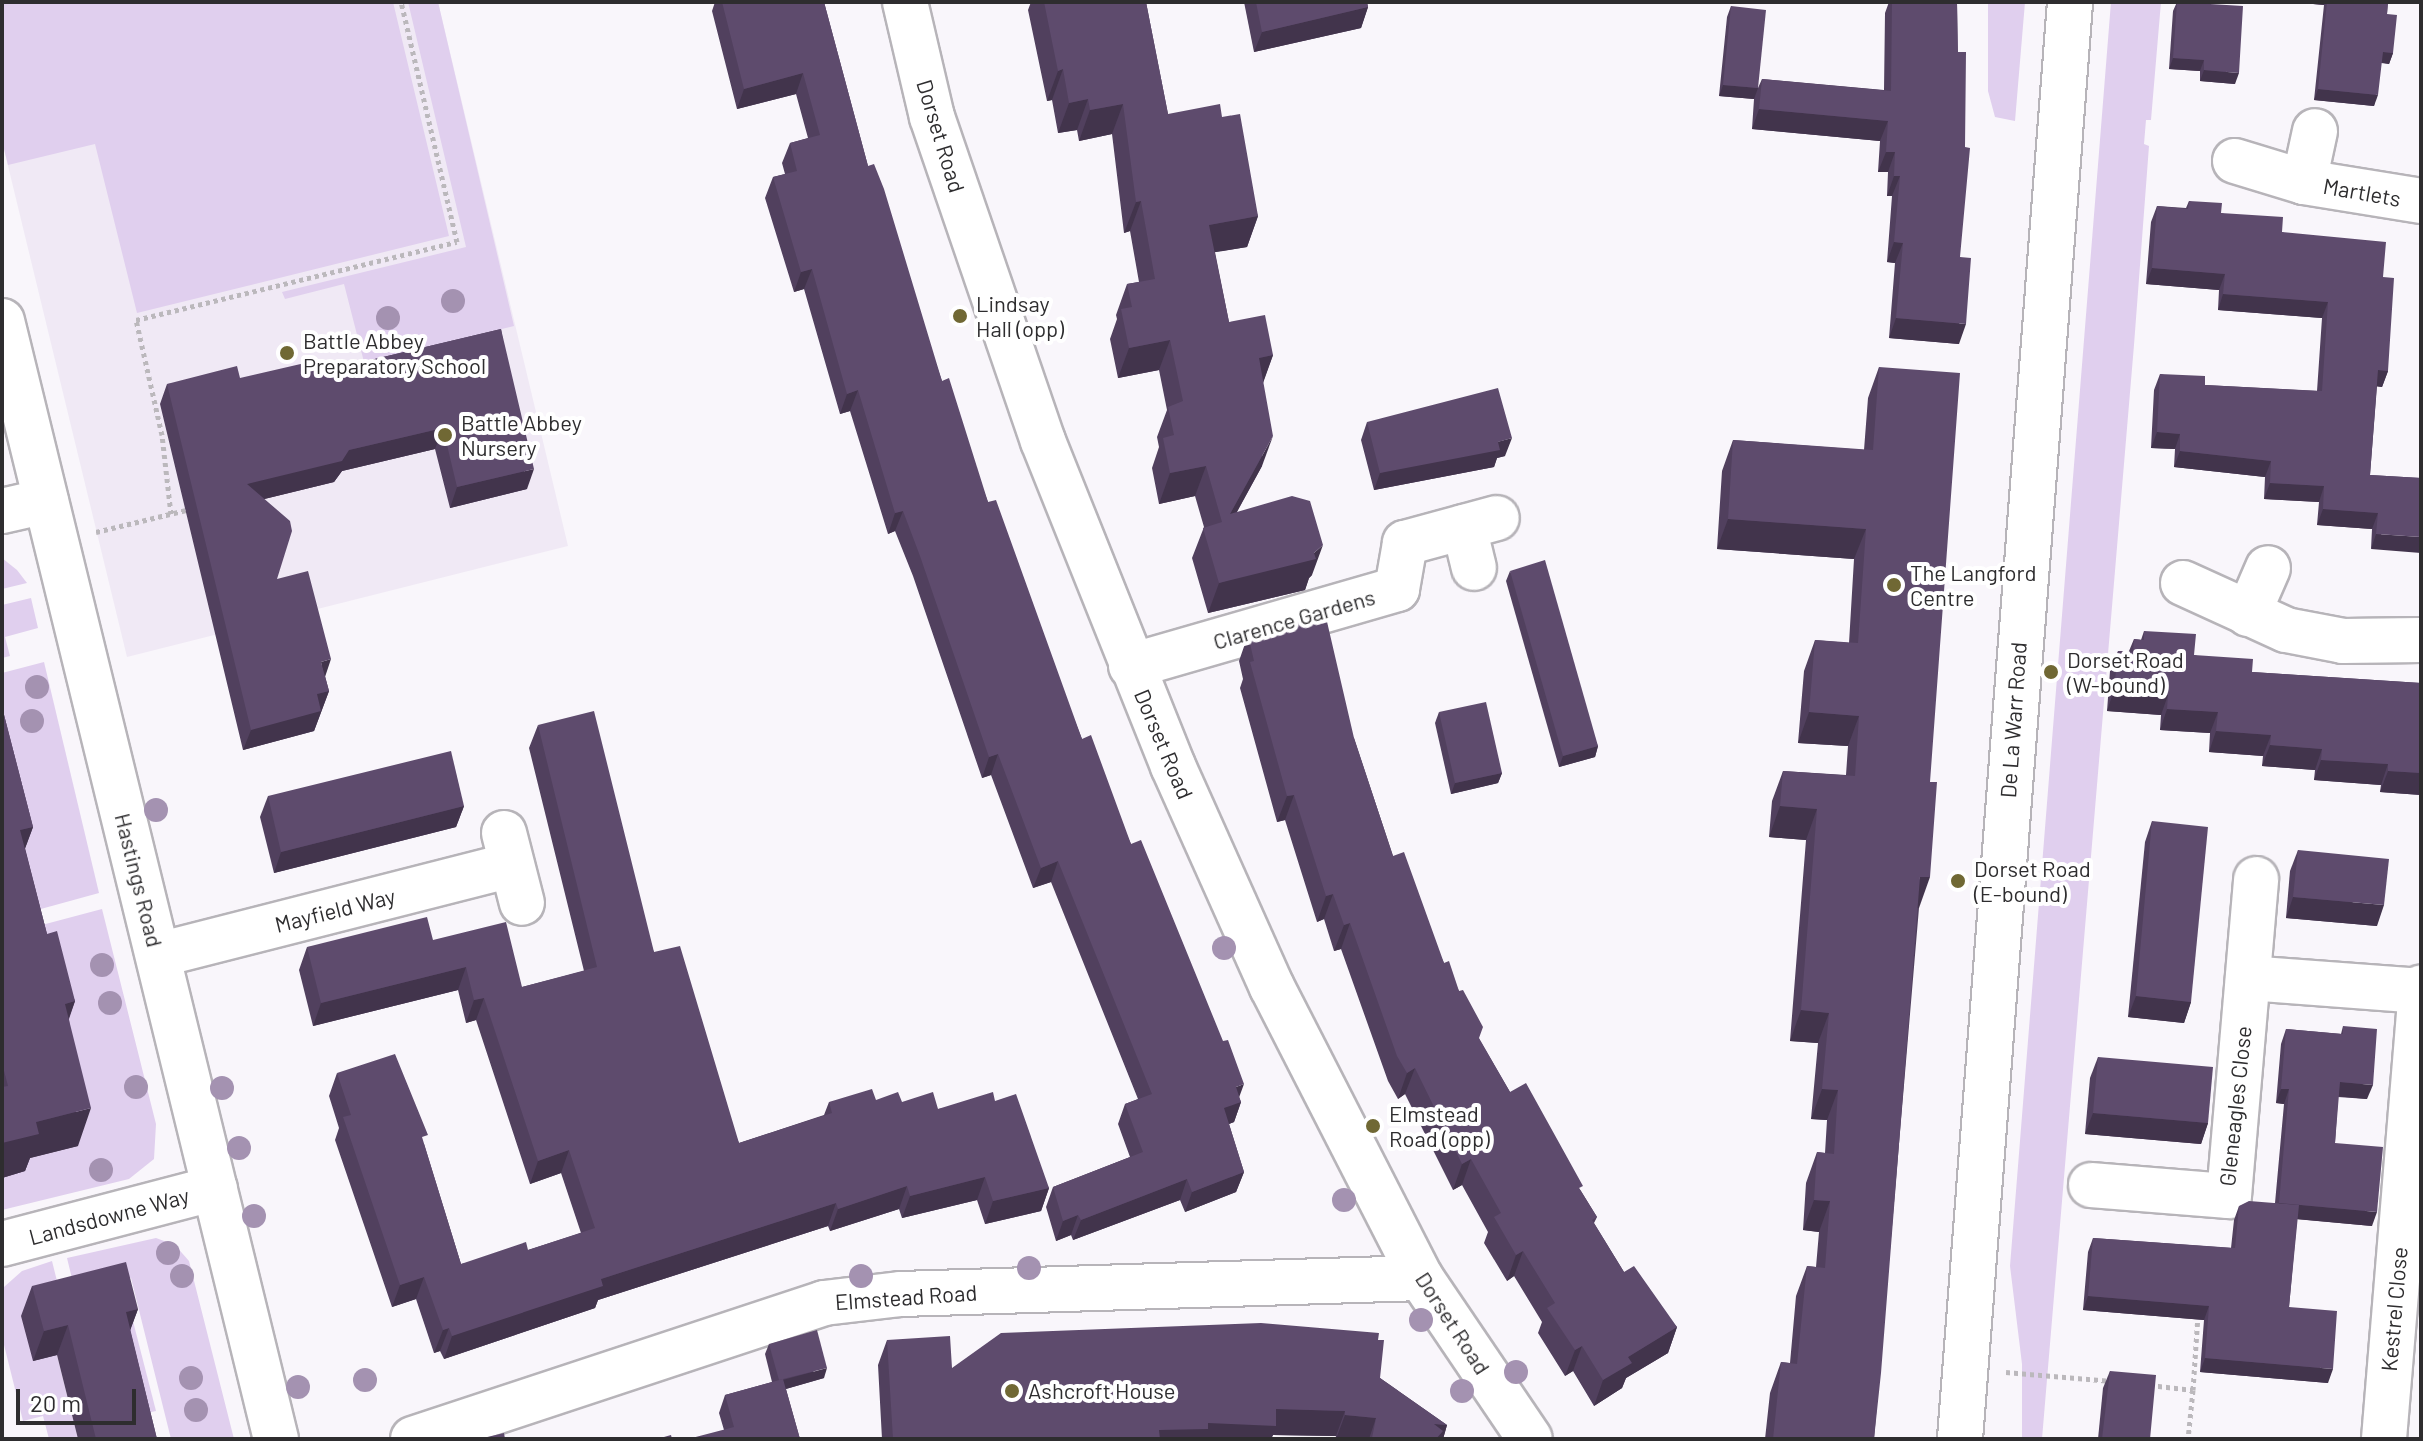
<!DOCTYPE html>
<html>
<head>
<meta charset="utf-8">
<style>
  body { margin:0 }
  #map { position:relative; width:2423px; height:1441px; overflow:hidden; background:#f9f6fb; font-family:Barlow,sans-serif }
  div>[style] { position:absolute }
  .built>* { inset:0; background:#f0e9f5 }
  .green>* { inset:0; background:#e0cfee }
  .path>* { height:5px; margin-top:-2.5px; transform-origin:0; background:repeating-linear-gradient(90deg,#bbb8bc 0 4px,transparent 0 8px) }
  .roads { filter:drop-shadow(2px 0 #b7b4b9) drop-shadow(-2px 0 #b7b4b9) drop-shadow(0 2px #b7b4b9) drop-shadow(0 -2px #b7b4b9) }
  .minor>* { height:44px; margin:-22px; padding:0 22px; transform-origin:22px; border-radius:22px; background:#fff }
  .highway>* { height:44px; margin:-22px; padding:0 22px; transform-origin:22px; border-radius:22px; background:#fff }
  .trees>* { width:24px; height:24px; margin:-12px; border-radius:50%; background:#a492b1 }
  .wall>* { inset:0; background:#51405e }
  .shaded-wall>* { inset:0; background:#42344c }
  .building>* { inset:0; background:#5e4b6d }
  .dots>* { width:22px; height:22px; translate:-50% -50%; box-sizing:border-box; border:4px solid #fff; border-radius:50% }
  span { translate:-50% -50%; white-space:nowrap; text-align:center; line-height:1.15; -webkit-text-stroke:8px #fff; paint-order:stroke }
  .street-label { font-size:22px; color:#2e2d2f }
  .poi-label { font-size:22px; color:#2e2d2f }
  .left { translate:0 -50%; text-align:left }
  .frame { position:absolute; inset:0; border:4px solid #2e2d2f; pointer-events:none }
  .scale { position:absolute; left:16px; top:1389px; width:120px; height:36px; box-sizing:border-box; border:4px solid #2e2d2f; border-top:0; padding-left:10px; font-size:24px; line-height:28px; white-space:nowrap; color:#2e2d2f; -webkit-text-stroke:6px #fff; paint-order:stroke }
</style>
</head>
<body>
<div id="map">
  <div class="built">
    <div style="clip-path:polygon(2px 2px,438px 2px,568px 546px,127px 657px,2px 141px)"></div>
  </div>
  <div class="green">
    <div style="clip-path:polygon(2px 2px,393px 2px,449px 236px,137px 313px,95px 144px,8px 165px,2px 141px)"></div>
    <div style="clip-path:polygon(408px 2px,438px 2px,514px 326px,364px 362px,344px 284px,285px 299px,282px 292px,466px 247px)"></div>
    <div style="clip-path:polygon(1988px 2px,2025px 2px,2015px 121px,1995px 117px,1988px 91px)"></div>
    <div style="clip-path:polygon(2111px 2px,2161px 2px,2151px 120px,2146px 120px,2144px 144px,2149px 146px,2134px 345px,2042px 1439px,2022px 1439px,2022px 1364px,2010px 1266px)"></div>
    <div style="clip-path:polygon(2px 558px,17px 570px,27px 583px,2px 589px)"></div>
    <div style="clip-path:polygon(31px 598px,38px 628px,5px 637px,10px 656px,2px 658px,2px 605px)"></div>
    <div style="clip-path:polygon(44px 662px,99px 893px,19px 915px,2px 797px,2px 673px)"></div>
    <div style="clip-path:polygon(102px 909px,156px 1124px,154px 1159px,129px 1179px,2px 1210px,2px 1178px,22px 1160px,78px 1146px,23px 930px)"></div>
    <div style="clip-path:polygon(156px 1238px,175px 1245px,189px 1261px,234px 1439px,171px 1439px,131px 1278px,75px 1291px,67px 1258px)"></div>
    <div style="clip-path:polygon(52px 1261px,63px 1305px,57px 1355px,78px 1439px,49px 1439px,43px 1416px,23px 1421px,2px 1337px,4px 1287px,22px 1271px)"></div>
    <div style="clip-path:polygon(125px 1290px,156px 1411px,133px 1416px)"></div>
  </div>
  <div class="path">
    <div style="left:171px;top:514px;width:80px;rotate:-96.5deg"></div>
    <div style="left:162px;top:435px;width:118px;rotate:-102.7deg"></div>
    <div style="left:136px;top:320px;width:330px;rotate:-13.7deg"></div>
    <div style="left:457px;top:242px;width:246px;rotate:-103.1deg"></div>
    <div style="left:96px;top:532px;width:93px;rotate:-13.7deg"></div>
    <div style="left:2006px;top:1372px;width:106px;rotate:4.9deg"></div>
    <div style="left:2150px;top:1385px;width:43px;rotate:6.6deg"></div>
    <div style="left:2193px;top:1390px;width:49px;rotate:95.8deg"></div>
    <div style="left:2193px;top:1390px;width:75px;rotate:-86.2deg"></div>
  </div>
  <div class="roads">
    <div class="minor">
      <div style="left:905px;top:2px;width:118px;rotate:76.8deg"></div>
      <div style="left:932px;top:117px;width:342px;rotate:71.1deg"></div>
      <div style="left:1043px;top:441px;width:350px;rotate:68.2deg"></div>
      <div style="left:1173px;top:766px;width:242px;rotate:65.9deg"></div>
      <div style="left:1272px;top:987px;width:327px;rotate:62.9deg"></div>
      <div style="left:1421px;top:1278px;width:194px;rotate:55.9deg"></div>
      <div style="left:2235px;top:161px;width:72px;rotate:16.9deg"></div>
      <div style="left:2304px;top:182px;width:119px;rotate:9.2deg"></div>
      <div style="left:2304px;top:182px;width:52px;rotate:-77.8deg"></div>
      <div style="left:2px;top:321px;width:1151px;rotate:76.23deg"></div>
      <div style="left:2px;top:511px;width:45px;rotate:-12.8deg"></div>
      <div style="left:1464px;top:527px;width:42px;rotate:76.3deg"></div>
      <div style="left:2183px;top:583px;width:113px;rotate:24.5deg"></div>
      <div style="left:2286px;top:630px;width:58px;rotate:10.9deg"></div>
      <div style="left:2343px;top:641px;width:78px;rotate:-0.7deg"></div>
      <div style="left:2248px;top:614px;width:50px;rotate:-66.5deg"></div>
      <div style="left:1131px;top:666px;width:277px;rotate:-16.1deg"></div>
      <div style="left:1397px;top:589px;width:47px;rotate:-80.1deg"></div>
      <div style="left:1405px;top:543px;width:95px;rotate:-15.2deg"></div>
      <div style="left:504px;top:833px;width:72px;rotate:75.6deg"></div>
      <div style="left:158px;top:955px;width:365px;rotate:-14.3deg"></div>
      <div style="left:2248px;top:978px;width:172px;rotate:4.3deg"></div>
      <div style="left:2091px;top:1185px;width:138px;rotate:4.6deg"></div>
      <div style="left:2229px;top:1196px;width:318px;rotate:-85.1deg"></div>
      <div style="left:2px;top:1244px;width:220px;rotate:-14.7deg"></div>
      <div style="left:413px;top:1439px;width:433px;rotate:-18.3deg"></div>
      <div style="left:824px;top:1303px;width:78px;rotate:-6.7deg"></div>
      <div style="left:901px;top:1294px;width:520px;rotate:-1.76deg"></div>
      <div style="left:2384px;top:1439px;width:453px;rotate:-85.3deg"></div>
    </div>
    <div class="highway">
      <div style="left:1960px;top:1439px;width:1441px;rotate:-85.62deg"></div>
    </div>
  </div>
  <div class="trees">
    <div style="left:453px;top:301px"></div>
    <div style="left:388px;top:318px"></div>
    <div style="left:37px;top:687px"></div>
    <div style="left:32px;top:721px"></div>
    <div style="left:156px;top:810px"></div>
    <div style="left:1224px;top:948px"></div>
    <div style="left:102px;top:965px"></div>
    <div style="left:110px;top:1003px"></div>
    <div style="left:136px;top:1087px"></div>
    <div style="left:222px;top:1088px"></div>
    <div style="left:239px;top:1148px"></div>
    <div style="left:101px;top:1170px"></div>
    <div style="left:1344px;top:1200px"></div>
    <div style="left:254px;top:1216px"></div>
    <div style="left:168px;top:1253px"></div>
    <div style="left:1029px;top:1268px"></div>
    <div style="left:182px;top:1276px"></div>
    <div style="left:861px;top:1276px"></div>
    <div style="left:1421px;top:1320px"></div>
    <div style="left:1516px;top:1372px"></div>
    <div style="left:191px;top:1378px"></div>
    <div style="left:365px;top:1380px"></div>
    <div style="left:298px;top:1387px"></div>
    <div style="left:1462px;top:1391px"></div>
    <div style="left:196px;top:1410px"></div>
  </div>
  <div class="wall">
    <div style="clip-path:polygon(715px 2px,824px 2px,868px 166px,942px 381px,988px 502px,1082px 739px,1131px 844px,1241px 1102px,1234px 1122px,1229px 1124px,1244px 1172px,1236px 1192px,1185px 1212px,1180px 1200px,1073px 1240px,1071px 1235px,1056px 1241px,1046px 1207px,1053px 1187px,1130px 1157px,1118px 1124px,1125px 1104px,1138px 1099px,1051px 882px,1033px 888px,991px 775px,982px 778px,913px 576px,895px 531px,888px 534px,850px 411px,840px 414px,804px 289px,794px 292px,765px 198px,773px 177px,785px 174px,782px 163px,790px 143px,808px 138px,796px 94px,737px 109px,712px 11px)"></div>
    <div style="clip-path:polygon(1031px 2px,1146px 2px,1168px 114px,1222px 117px,1258px 216px,1247px 247px,1215px 252px,1229px 322px,1273px 355px,1263px 382px,1262px 466px,1237px 512px,1312px 575px,1309px 578px,1305px 590px,1208px 613px,1192px 558px,1204px 527px,1195px 496px,1159px 504px,1152px 468px,1159px 447px,1157px 437px,1167px 410px,1159px 370px,1118px 378px,1110px 339px,1117px 319px,1116px 315px,1127px 284px,1139px 282px,1130px 231px,1124px 233px,1112px 134px,1079px 141px,1077px 130px,1058px 133px,1052px 100px,1047px 101px,1028px 10px)"></div>
    <div style="clip-path:polygon(1244px 2px,1367px 2px,1368px 7px,1361px 28px,1254px 52px)"></div>
    <div style="clip-path:polygon(1889px 2px,1957px 2px,1960px 257px,1959px 344px,1889px 338px,1895px 263px,1887px 262px,1892px 196px,1887px 196px,1888px 172px,1878px 172px,1880px 141px,1752px 129px,1754px 99px,1719px 96px,1727px 17px,1731px 6px,1758px 88px,1762px 79px,1884px 90px,1885px 13px)"></div>
    <div style="clip-path:polygon(2177px 2px,2235px 84px,2200px 81px,2200px 71px,2169px 69px,2173px 11px)"></div>
    <div style="clip-path:polygon(2313px 2px,2388px 2px,2387px 14px,2393px 53px,2389px 64px,2381px 63px,2374px 106px,2314px 100px,2324px 5px,2313px 4px)"></div>
    <div style="clip-path:polygon(2189px 201px,2221px 213px,2282px 232px,2383px 277px,2388px 371px,2382px 387px,2377px 386px,2370px 475px,2421px 478px,2371px 549px,2372px 529px,2317px 525px,2319px 502px,2264px 499px,2265px 477px,2174px 467px,2175px 449px,2151px 448px,2154px 390px,2160px 374px,2205px 385px,2317px 391px,2322px 318px,2218px 310px,2219px 290px,2146px 284px,2151px 222px,2157px 206px,2186px 208px)"></div>
    <div style="clip-path:polygon(501px 329px,527px 489px,450px 508px,435px 449px,342px 471px,334px 482px,264px 499px,277px 579px,325px 676px,329px 691px,314px 731px,243px 750px,160px 404px,167px 384px,320px 372px)"></div>
    <div style="clip-path:polygon(1879px 367px,1919px 908px,1874px 1439px,1765px 1439px,1770px 1393px,1781px 1362px,1790px 1363px,1796px 1296px,1807px 1266px,1816px 1267px,1819px 1232px,1803px 1230px,1806px 1183px,1817px 1152px,1825px 1153px,1827px 1120px,1811px 1119px,1818px 1043px,1790px 1041px,1806px 840px,1769px 837px,1772px 801px,1783px 771px,1846px 775px,1848px 746px,1798px 743px,1804px 671px,1815px 640px,1849px 643px,1854px 559px,1717px 549px,1722px 471px,1733px 440px,1864px 450px,1868px 398px)"></div>
    <div style="clip-path:polygon(1367px 422px,1505px 456px,1497px 458px,1494px 467px,1374px 490px,1361px 440px)"></div>
    <div style="clip-path:polygon(1510px 571px,1598px 746px,1595px 757px,1559px 767px,1506px 581px)"></div>
    <div style="clip-path:polygon(2144px 631px,2194px 655px,2252px 672px,2421px 683px,2421px 795px,2380px 792px,2381px 785px,2314px 780px,2315px 770px,2262px 766px,2263px 756px,2209px 752px,2210px 733px,2160px 730px,2161px 715px,2107px 711px,2110px 671px,2118px 651px,2129px 651px,2134px 639px,2141px 640px)"></div>
    <div style="clip-path:polygon(1248px 635px,1354px 738px,1393px 856px,1444px 963px,1459px 991px,1479px 1039px,1510px 1092px,1581px 1191px,1597px 1217px,1594px 1223px,1624px 1272px,1677px 1327px,1668px 1353px,1626px 1378px,1622px 1388px,1594px 1406px,1573px 1371px,1565px 1376px,1538px 1333px,1542px 1322px,1514px 1276px,1507px 1281px,1484px 1243px,1488px 1232px,1462px 1185px,1453px 1190px,1405px 1094px,1398px 1099px,1388px 1081px,1341px 949px,1334px 951px,1324px 919px,1317px 922px,1285px 820px,1277px 822px,1240px 688px,1243px 679px,1239px 661px)"></div>
    <div style="clip-path:polygon(2px 707px,33px 827px,25px 848px,47px 934px,75px 1001px,69px 1019px,78px 1146px,30px 1158px,25px 1171px,2px 1178px)"></div>
    <div style="clip-path:polygon(1439px 712px,1502px 773px,1498px 783px,1451px 794px,1435px 723px)"></div>
    <div style="clip-path:polygon(538px 725px,654px 952px,739px 1143px,824px 1115px,829px 1102px,876px 1100px,902px 1102px,938px 1109px,995px 1101px,1049px 1188px,1041px 1211px,985px 1224px,977px 1200px,902px 1218px,899px 1209px,830px 1231px,828px 1226px,598px 1300px,595px 1308px,444px 1359px,440px 1351px,434px 1353px,416px 1299px,392px 1307px,335px 1140px,339px 1128px,329px 1096px,337px 1073px,424px 1144px,461px 1264px,528px 1250px,581px 1233px,561px 1173px,530px 1184px,476px 1020px,466px 1023px,458px 990px,313px 1026px,299px 970px,307px 947px,433px 940px,522px 987px,584px 971px,529px 748px)"></div>
    <div style="clip-path:polygon(268px 796px,464px 806px,456px 827px,274px 873px,260px 817px)"></div>
    <div style="clip-path:polygon(2152px 821px,2191px 1002px,2184px 1023px,2128px 1017px,2145px 842px)"></div>
    <div style="clip-path:polygon(2298px 850px,2377px 926px,2286px 918px,2290px 871px)"></div>
    <div style="clip-path:polygon(2343px 1026px,2367px 1099px,2338px 1097px,2335px 1143px,2372px 1226px,2297px 1219px,2289px 1307px,2328px 1383px,2200px 1372px,2204px 1320px,2083px 1310px,2088px 1252px,2093px 1238px,2231px 1248px,2234px 1220px,2239px 1206px,2275px 1203px,2284px 1104px,2276px 1103px,2281px 1044px,2286px 1029px,2341px 1034px)"></div>
    <div style="clip-path:polygon(2098px 1057px,2208px 1123px,2201px 1144px,2085px 1134px,2090px 1078px)"></div>
    <div style="clip-path:polygon(32px 1286px,138px 1309px,130px 1330px,157px 1439px,78px 1439px,57px 1355px,33px 1361px,21px 1316px)"></div>
    <div style="clip-path:polygon(887px 1340px,952px 1368px,1378px 1340px,1380px 1378px,1447px 1425px,1443px 1439px,1335px 1439px,1336px 1436px,1273px 1435px,1271px 1439px,882px 1439px,878px 1365px)"></div>
    <div style="clip-path:polygon(769px 1344px,824px 1378px,786px 1389px,800px 1439px,724px 1430px,719px 1413px,725px 1395px,772px 1382px,765px 1354px)"></div>
    <div style="clip-path:polygon(2110px 1371px,2150px 1439px,2098px 1439px,2103px 1388px)"></div>
  </div>
  <div class="shaded-wall">
    <div style="clip-path:polygon(2314px 2px,2325px 2px,2324px 5px,2313px 4px)"></div>
    <div style="clip-path:polygon(1368px 7px,1361px 28px,1254px 52px,1262px 32px)"></div>
    <div style="clip-path:polygon(2383px 52px,2393px 53px,2389px 64px,2379px 62px)"></div>
    <div style="clip-path:polygon(2173px 58px,2204px 60px,2200px 71px,2169px 69px)"></div>
    <div style="clip-path:polygon(1063px 69px,1052px 100px,1047px 101px,1058px 71px)"></div>
    <div style="clip-path:polygon(2204px 70px,2239px 73px,2235px 84px,2200px 81px)"></div>
    <div style="clip-path:polygon(803px 73px,796px 94px,737px 109px,744px 89px)"></div>
    <div style="clip-path:polygon(1723px 85px,1758px 88px,1754px 99px,1719px 96px)"></div>
    <div style="clip-path:polygon(2318px 89px,2378px 95px,2374px 106px,2314px 100px)"></div>
    <div style="clip-path:polygon(1088px 99px,1077px 130px,1058px 133px,1069px 103px)"></div>
    <div style="clip-path:polygon(1123px 104px,1112px 134px,1079px 141px,1090px 110px)"></div>
    <div style="clip-path:polygon(1759px 109px,1888px 121px,1880px 141px,1752px 129px)"></div>
    <div style="clip-path:polygon(1886px 152px,1895px 152px,1888px 172px,1878px 172px)"></div>
    <div style="clip-path:polygon(1894px 176px,1900px 176px,1892px 196px,1887px 196px)"></div>
    <div style="clip-path:polygon(1141px 201px,1130px 231px,1124px 233px,1136px 202px)"></div>
    <div style="clip-path:polygon(1258px 216px,1247px 247px,1198px 255px,1209px 225px)"></div>
    <div style="clip-path:polygon(1894px 242px,1903px 243px,1895px 263px,1887px 262px)"></div>
    <div style="clip-path:polygon(2152px 268px,2225px 274px,2219px 290px,2146px 284px)"></div>
    <div style="clip-path:polygon(812px 269px,804px 289px,794px 292px,801px 272px)"></div>
    <div style="clip-path:polygon(2223px 294px,2328px 302px,2322px 318px,2218px 310px)"></div>
    <div style="clip-path:polygon(1896px 318px,1966px 324px,1959px 344px,1889px 338px)"></div>
    <div style="clip-path:polygon(1170px 340px,1159px 370px,1118px 378px,1129px 348px)"></div>
    <div style="clip-path:polygon(1273px 355px,1262px 386px,1259px 358px)"></div>
    <div style="clip-path:polygon(2378px 370px,2388px 371px,2382px 387px,2372px 386px)"></div>
    <div style="clip-path:polygon(858px 390px,850px 411px,840px 414px,847px 394px)"></div>
    <div style="clip-path:polygon(443px 428px,435px 449px,342px 471px,334px 482px,240px 505px,247px 484px,349px 450px)"></div>
    <div style="clip-path:polygon(2157px 432px,2180px 434px,2175px 449px,2151px 448px)"></div>
    <div style="clip-path:polygon(1273px 436px,1262px 466px,1219px 544px,1230px 514px)"></div>
    <div style="clip-path:polygon(1512px 438px,1505px 456px,1497px 458px,1494px 467px,1374px 490px,1380px 473px)"></div>
    <div style="clip-path:polygon(2180px 451px,2271px 461px,2265px 477px,2174px 467px)"></div>
    <div style="clip-path:polygon(1206px 466px,1195px 496px,1159px 504px,1170px 473px)"></div>
    <div style="clip-path:polygon(534px 469px,527px 489px,450px 508px,457px 487px)"></div>
    <div style="clip-path:polygon(2270px 483px,2324px 486px,2319px 502px,2264px 499px)"></div>
    <div style="clip-path:polygon(2323px 509px,2378px 513px,2372px 529px,2317px 525px)"></div>
    <div style="clip-path:polygon(903px 511px,895px 531px,888px 534px,895px 513px)"></div>
    <div style="clip-path:polygon(1728px 519px,1866px 529px,1854px 559px,1717px 549px)"></div>
    <div style="clip-path:polygon(2376px 534px,2421px 537px,2421px 553px,2371px 549px)"></div>
    <div style="clip-path:polygon(1323px 545px,1312px 575px,1309px 578px,1305px 590px,1208px 613px,1219px 583px,1314px 553px)"></div>
    <div style="clip-path:polygon(331px 659px,324px 680px,321px 662px)"></div>
    <div style="clip-path:polygon(2114px 690px,2168px 695px,2161px 715px,2107px 711px)"></div>
    <div style="clip-path:polygon(329px 691px,314px 731px,243px 750px,251px 730px,317px 694px)"></div>
    <div style="clip-path:polygon(2167px 709px,2218px 712px,2210px 733px,2160px 730px)"></div>
    <div style="clip-path:polygon(1809px 712px,1859px 716px,1848px 746px,1798px 743px)"></div>
    <div style="clip-path:polygon(2216px 731px,2271px 735px,2263px 756px,2209px 752px)"></div>
    <div style="clip-path:polygon(2270px 745px,2322px 749px,2315px 770px,2262px 766px)"></div>
    <div style="clip-path:polygon(1598px 746px,1595px 757px,1559px 767px,1563px 756px)"></div>
    <div style="clip-path:polygon(998px 754px,991px 775px,982px 778px,989px 757px)"></div>
    <div style="clip-path:polygon(2321px 760px,2388px 764px,2381px 785px,2314px 780px)"></div>
    <div style="clip-path:polygon(2388px 771px,2421px 773px,2421px 795px,2380px 792px)"></div>
    <div style="clip-path:polygon(1502px 773px,1498px 783px,1451px 794px,1455px 783px)"></div>
    <div style="clip-path:polygon(1294px 795px,1285px 820px,1277px 822px,1287px 796px)"></div>
    <div style="clip-path:polygon(464px 806px,456px 827px,274px 873px,281px 852px)"></div>
    <div style="clip-path:polygon(1780px 806px,1817px 809px,1806px 840px,1769px 837px)"></div>
    <div style="clip-path:polygon(33px 827px,19px 865px,20px 830px)"></div>
    <div style="clip-path:polygon(1058px 861px,1051px 882px,1033px 888px,1041px 868px)"></div>
    <div style="clip-path:polygon(1920px 877px,1930px 877px,1919px 908px,1909px 907px)"></div>
    <div style="clip-path:polygon(1333px 894px,1324px 919px,1317px 922px,1326px 896px)"></div>
    <div style="clip-path:polygon(2293px 897px,2384px 905px,2377px 926px,2286px 918px)"></div>
    <div style="clip-path:polygon(1350px 923px,1341px 949px,1334px 951px,1344px 925px)"></div>
    <div style="clip-path:polygon(466px 967px,458px 990px,313px 1026px,321px 1003px)"></div>
    <div style="clip-path:polygon(2136px 996px,2191px 1002px,2184px 1023px,2128px 1017px)"></div>
    <div style="clip-path:polygon(484px 998px,476px 1020px,466px 1023px,474px 1000px)"></div>
    <div style="clip-path:polygon(75px 1001px,61px 1039px,65px 1004px)"></div>
    <div style="clip-path:polygon(1801px 1010px,1829px 1013px,1818px 1043px,1790px 1041px)"></div>
    <div style="clip-path:polygon(1415px 1068px,1405px 1094px,1398px 1099px,1407px 1073px)"></div>
    <div style="clip-path:polygon(2340px 1082px,2373px 1085px,2367px 1099px,2334px 1096px)"></div>
    <div style="clip-path:polygon(1244px 1084px,1237px 1103px,1241px 1102px,1234px 1122px,1216px 1129px,1224px 1108px,1236px 1087px)"></div>
    <div style="clip-path:polygon(1822px 1089px,1838px 1090px,1827px 1120px,1811px 1119px)"></div>
    <div style="clip-path:polygon(2281px 1089px,2289px 1089px,2284px 1104px,2276px 1103px)"></div>
    <div style="clip-path:polygon(91px 1108px,78px 1146px,30px 1158px,25px 1171px,2px 1178px,2px 1143px,36px 1122px)"></div>
    <div style="clip-path:polygon(2093px 1113px,2208px 1123px,2201px 1144px,2085px 1134px)"></div>
    <div style="clip-path:polygon(569px 1150px,561px 1173px,530px 1184px,538px 1161px)"></div>
    <div style="clip-path:polygon(1471px 1159px,1462px 1185px,1453px 1190px,1462px 1164px)"></div>
    <div style="clip-path:polygon(1244px 1172px,1236px 1192px,1185px 1212px,1192px 1192px)"></div>
    <div style="clip-path:polygon(985px 1177px,977px 1200px,902px 1218px,910px 1196px)"></div>
    <div style="clip-path:polygon(1187px 1179px,1180px 1200px,1073px 1240px,1081px 1220px)"></div>
    <div style="clip-path:polygon(907px 1186px,899px 1209px,830px 1231px,838px 1209px)"></div>
    <div style="clip-path:polygon(1049px 1188px,1041px 1211px,985px 1224px,993px 1201px)"></div>
    <div style="clip-path:polygon(1814px 1200px,1830px 1201px,1819px 1232px,1803px 1230px)"></div>
    <div style="clip-path:polygon(836px 1203px,828px 1226px,598px 1300px,595px 1308px,444px 1359px,452px 1336px,601px 1279px)"></div>
    <div style="clip-path:polygon(2279px 1203px,2377px 1212px,2372px 1226px,2273px 1217px)"></div>
    <div style="clip-path:polygon(1078px 1215px,1071px 1235px,1056px 1241px,1063px 1221px)"></div>
    <div style="clip-path:polygon(1523px 1251px,1514px 1276px,1507px 1281px,1516px 1255px)"></div>
    <div style="clip-path:polygon(424px 1277px,416px 1299px,392px 1307px,400px 1285px)"></div>
    <div style="clip-path:polygon(2088px 1296px,2209px 1306px,2204px 1320px,2083px 1310px)"></div>
    <div style="clip-path:polygon(138px 1309px,127px 1339px,126px 1312px)"></div>
    <div style="clip-path:polygon(68px 1325px,57px 1355px,33px 1361px,44px 1331px)"></div>
    <div style="clip-path:polygon(1677px 1327px,1668px 1353px,1626px 1378px,1622px 1388px,1594px 1406px,1603px 1380px,1628px 1357px)"></div>
    <div style="clip-path:polygon(449px 1328px,440px 1351px,434px 1353px,443px 1330px)"></div>
    <div style="clip-path:polygon(1582px 1346px,1573px 1371px,1565px 1376px,1575px 1350px)"></div>
    <div style="clip-path:polygon(2205px 1358px,2333px 1369px,2328px 1383px,2200px 1372px)"></div>
    <div style="clip-path:polygon(827px 1368px,824px 1378px,775px 1392px,779px 1381px)"></div>
    <div style="clip-path:polygon(1276px 1409px,1345px 1411px,1336px 1436px,1273px 1435px,1271px 1439px,1156px 1439px,1159px 1430px,1208px 1423px)"></div>
    <div style="clip-path:polygon(1345px 1415px,1376px 1418px,1369px 1439px,1336px 1439px)"></div>
    <div style="clip-path:polygon(1434px 1424px,1447px 1425px,1443px 1439px,1428px 1439px)"></div>
  </div>
  <div class="building">
    <div style="clip-path:polygon(722px 2px,824px 2px,868px 166px,874px 164px,884px 189px,942px 381px,949px 378px,988px 502px,996px 500px,1082px 739px,1091px 735px,1131px 844px,1141px 840px,1223px 1041px,1228px 1040px,1244px 1084px,1236px 1087px,1241px 1102px,1224px 1108px,1244px 1172px,1192px 1192px,1187px 1179px,1081px 1220px,1078px 1215px,1063px 1221px,1053px 1187px,1143px 1152px,1125px 1104px,1152px 1094px,1058px 861px,1041px 868px,998px 754px,989px 757px,920px 556px,903px 511px,895px 513px,858px 390px,847px 394px,812px 269px,801px 272px,773px 177px,797px 171px,790px 143px,820px 135px,803px 73px,744px 89px)"></div>
    <div style="clip-path:polygon(1044px 2px,1146px 2px,1168px 114px,1220px 104px,1222px 117px,1240px 114px,1258px 216px,1209px 225px,1229px 322px,1265px 315px,1273px 355px,1259px 358px,1273px 436px,1230px 514px,1292px 496px,1310px 501px,1323px 545px,1314px 553px,1316px 559px,1219px 583px,1203px 528px,1222px 522px,1206px 466px,1170px 473px,1163px 438px,1174px 435px,1168px 407px,1183px 401px,1170px 340px,1129px 348px,1121px 309px,1132px 307px,1127px 284px,1155px 279px,1141px 201px,1136px 202px,1123px 104px,1090px 110px,1088px 99px,1069px 103px,1063px 69px,1058px 71px)"></div>
    <div style="clip-path:polygon(1256px 2px,1367px 2px,1368px 7px,1262px 32px)"></div>
    <div style="clip-path:polygon(1892px 2px,1957px 2px,1958px 52px,1966px 52px,1965px 147px,1970px 148px,1960px 257px,1971px 258px,1966px 324px,1896px 318px,1903px 243px,1894px 242px,1900px 176px,1894px 176px,1895px 152px,1886px 152px,1888px 121px,1759px 109px,1762px 79px,1891px 91px)"></div>
    <div style="clip-path:polygon(2177px 2px,2243px 6px,2239px 73px,2204px 70px,2204px 60px,2173px 58px)"></div>
    <div style="clip-path:polygon(2327px 2px,2388px 2px,2387px 14px,2397px 15px,2393px 53px,2383px 52px,2378px 95px,2318px 89px)"></div>
    <div style="clip-path:polygon(1731px 6px,1766px 10px,1758px 88px,1723px 85px)"></div>
    <div style="clip-path:polygon(2189px 201px,2222px 203px,2221px 213px,2283px 217px,2282px 232px,2386px 242px,2383px 277px,2394px 278px,2388px 371px,2378px 370px,2370px 475px,2421px 478px,2421px 537px,2376px 534px,2378px 513px,2323px 509px,2324px 486px,2270px 483px,2271px 461px,2180px 451px,2180px 434px,2157px 432px,2160px 374px,2205px 376px,2205px 385px,2322px 391px,2328px 302px,2223px 294px,2225px 274px,2152px 268px,2157px 206px,2188px 209px)"></div>
    <div style="clip-path:polygon(501px 329px,534px 469px,457px 487px,443px 428px,349px 450px,342px 461px,247px 484px,290px 521px,292px 531px,277px 579px,308px 571px,331px 659px,321px 662px,329px 691px,317px 694px,321px 711px,251px 730px,167px 384px,237px 366px,240px 378px,318px 360px,320px 372px)"></div>
    <div style="clip-path:polygon(1879px 367px,1960px 373px,1930px 782px,1937px 782px,1930px 877px,1920px 877px,1881px 1373px,1874px 1439px,1773px 1439px,1781px 1362px,1797px 1364px,1807px 1266px,1825px 1268px,1830px 1201px,1814px 1200px,1817px 1152px,1834px 1154px,1838px 1090px,1822px 1089px,1829px 1013px,1801px 1010px,1817px 809px,1780px 806px,1783px 771px,1855px 776px,1859px 716px,1809px 712px,1815px 640px,1858px 643px,1866px 529px,1728px 519px,1733px 440px,1873px 450px)"></div>
    <div style="clip-path:polygon(1498px 388px,1512px 438px,1498px 442px,1500px 450px,1380px 473px,1367px 422px)"></div>
    <div style="clip-path:polygon(1545px 560px,1598px 746px,1563px 756px,1510px 571px)"></div>
    <div style="clip-path:polygon(1325px 613px,1354px 738px,1393px 856px,1404px 852px,1444px 963px,1449px 961px,1459px 991px,1463px 990px,1483px 1027px,1479px 1038px,1510px 1092px,1526px 1083px,1583px 1186px,1579px 1188px,1597px 1217px,1592px 1220px,1624px 1272px,1634px 1266px,1677px 1327px,1628px 1357px,1632px 1363px,1603px 1380px,1582px 1346px,1575px 1350px,1547px 1308px,1555px 1303px,1523px 1251px,1516px 1255px,1494px 1217px,1501px 1213px,1471px 1159px,1462px 1164px,1415px 1068px,1407px 1073px,1397px 1056px,1350px 923px,1344px 925px,1333px 894px,1326px 896px,1294px 795px,1287px 796px,1250px 662px,1254px 661px,1248px 635px)"></div>
    <div style="clip-path:polygon(2144px 631px,2196px 634px,2194px 655px,2253px 659px,2252px 672px,2421px 683px,2421px 773px,2388px 771px,2388px 764px,2321px 760px,2322px 749px,2270px 745px,2271px 735px,2216px 731px,2218px 712px,2167px 709px,2168px 695px,2114px 690px,2118px 651px,2133px 652px,2134px 639px,2144px 640px)"></div>
    <div style="clip-path:polygon(1486px 702px,1502px 773px,1455px 783px,1439px 712px)"></div>
    <div style="clip-path:polygon(2px 707px,33px 827px,20px 830px,47px 934px,57px 931px,75px 1001px,65px 1004px,91px 1108px,36px 1122px,39px 1134px,2px 1143px,2px 1087px,8px 1086px,2px 1063px)"></div>
    <div style="clip-path:polygon(594px 711px,654px 952px,680px 946px,739px 1143px,832px 1113px,829px 1102px,872px 1089px,876px 1100px,898px 1092px,902px 1102px,933px 1092px,938px 1109px,993px 1092px,995px 1101px,1016px 1094px,1049px 1188px,993px 1201px,985px 1177px,910px 1196px,907px 1186px,838px 1209px,836px 1203px,601px 1279px,603px 1286px,452px 1336px,449px 1328px,443px 1330px,424px 1277px,400px 1285px,343px 1117px,351px 1115px,337px 1073px,395px 1054px,428px 1135px,422px 1137px,461px 1264px,526px 1242px,528px 1250px,595px 1228px,569px 1150px,538px 1161px,484px 998px,474px 1000px,466px 967px,321px 1003px,307px 947px,427px 917px,433px 940px,506px 922px,522px 987px,597px 967px,538px 725px)"></div>
    <div style="clip-path:polygon(451px 751px,464px 806px,281px 852px,268px 796px)"></div>
    <div style="clip-path:polygon(2152px 821px,2208px 827px,2191px 1002px,2136px 996px)"></div>
    <div style="clip-path:polygon(2298px 850px,2389px 859px,2384px 905px,2293px 897px)"></div>
    <div style="clip-path:polygon(2343px 1026px,2377px 1029px,2373px 1085px,2340px 1082px,2335px 1143px,2383px 1147px,2377px 1212px,2279px 1203px,2289px 1089px,2281px 1089px,2286px 1029px,2343px 1034px)"></div>
    <div style="clip-path:polygon(2098px 1057px,2213px 1067px,2208px 1123px,2093px 1113px)"></div>
    <div style="clip-path:polygon(2249px 1201px,2299px 1205px,2289px 1307px,2337px 1311px,2333px 1369px,2205px 1358px,2209px 1306px,2088px 1296px,2093px 1238px,2235px 1248px,2239px 1206px)"></div>
    <div style="clip-path:polygon(126px 1262px,138px 1309px,126px 1312px,157px 1439px,96px 1439px,68px 1325px,44px 1331px,32px 1286px)"></div>
    <div style="clip-path:polygon(1261px 1323px,1379px 1333px,1378px 1340px,1384px 1340px,1380px 1378px,1447px 1425px,1434px 1424px,1443px 1431px,1436px 1439px,1373px 1439px,1372px 1438px,1376px 1418px,1345px 1415px,1345px 1411px,1276px 1409px,1276px 1426px,1208px 1423px,1208px 1429px,1159px 1430px,1160px 1439px,893px 1439px,887px 1340px,950px 1336px,952px 1368px,1001px 1333px)"></div>
    <div style="clip-path:polygon(817px 1330px,827px 1368px,779px 1380px,769px 1344px)"></div>
    <div style="clip-path:polygon(2110px 1371px,2156px 1375px,2150px 1439px,2102px 1439px)"></div>
    <div style="clip-path:polygon(783px 1379px,800px 1439px,688px 1439px,734px 1427px,725px 1395px)"></div>
    <div style="clip-path:polygon(504px 1433px,505px 1439px,479px 1439px)"></div>
    <div style="clip-path:polygon(671px 1435px,672px 1439px,657px 1439px)"></div>
  </div>
  <div class="dots">
    <div style="left:960px;top:316px;background:#706834"></div>
    <div style="left:287px;top:353px;background:#706834"></div>
    <div style="left:445px;top:435px;background:#706834"></div>
    <div style="left:1894px;top:585px;background:#706834"></div>
    <div style="left:2051px;top:672px;background:#706834"></div>
    <div style="left:1958px;top:881px;background:#706834"></div>
    <div style="left:1373px;top:1126px;background:#706834"></div>
    <div style="left:1012px;top:1391px;background:#706834"></div>
  </div>
  <div class="street-label">
    <span style="left:941px;top:136px;rotate:73deg">Dorset Road</span>
    <span style="left:2362px;top:192px;rotate:10deg">Martlets</span>
    <span style="left:1294px;top:619px;rotate:-16deg">Clarence Gardens</span>
    <span style="left:2013px;top:720px;rotate:-86deg">De La Warr Road</span>
    <span style="left:1164px;top:744px;rotate:67deg">Dorset Road</span>
    <span style="left:139px;top:880px;rotate:76deg">Hastings Road</span>
    <span style="left:335px;top:910px;rotate:-14deg">Mayfield Way</span>
    <span style="left:2235px;top:1106px;rotate:-84deg">Gleneagles Close</span>
    <span style="left:109px;top:1216px;rotate:-15deg">Landsdowne Way</span>
    <span style="left:906px;top:1297px;rotate:-4deg">Elmstead Road</span>
    <span style="left:2394px;top:1309px;rotate:-85deg">Kestrel Close</span>
    <span style="left:1453px;top:1323px;rotate:57deg">Dorset Road</span>
  </div>
  <div class="poi-label">
    <span class="left" style="left:976px;top:316px">Lindsay<br>Hall (opp)</span>
    <span class="left" style="left:303px;top:353px">Battle Abbey<br>Preparatory School</span>
    <span class="left" style="left:461px;top:435px">Battle Abbey<br>Nursery</span>
    <span class="left" style="left:1910px;top:585px">The Langford<br>Centre</span>
    <span class="left" style="left:2067px;top:672px">Dorset Road<br>(W-bound)</span>
    <span class="left" style="left:1974px;top:881px">Dorset Road<br>(E-bound)</span>
    <span class="left" style="left:1389px;top:1126px">Elmstead<br>Road (opp)</span>
    <span class="left" style="left:1028px;top:1391px">Ashcroft House</span>
  </div>
  <div class="frame"></div>
  <div class="scale">20 m</div>
</div>
</body>
</html>
